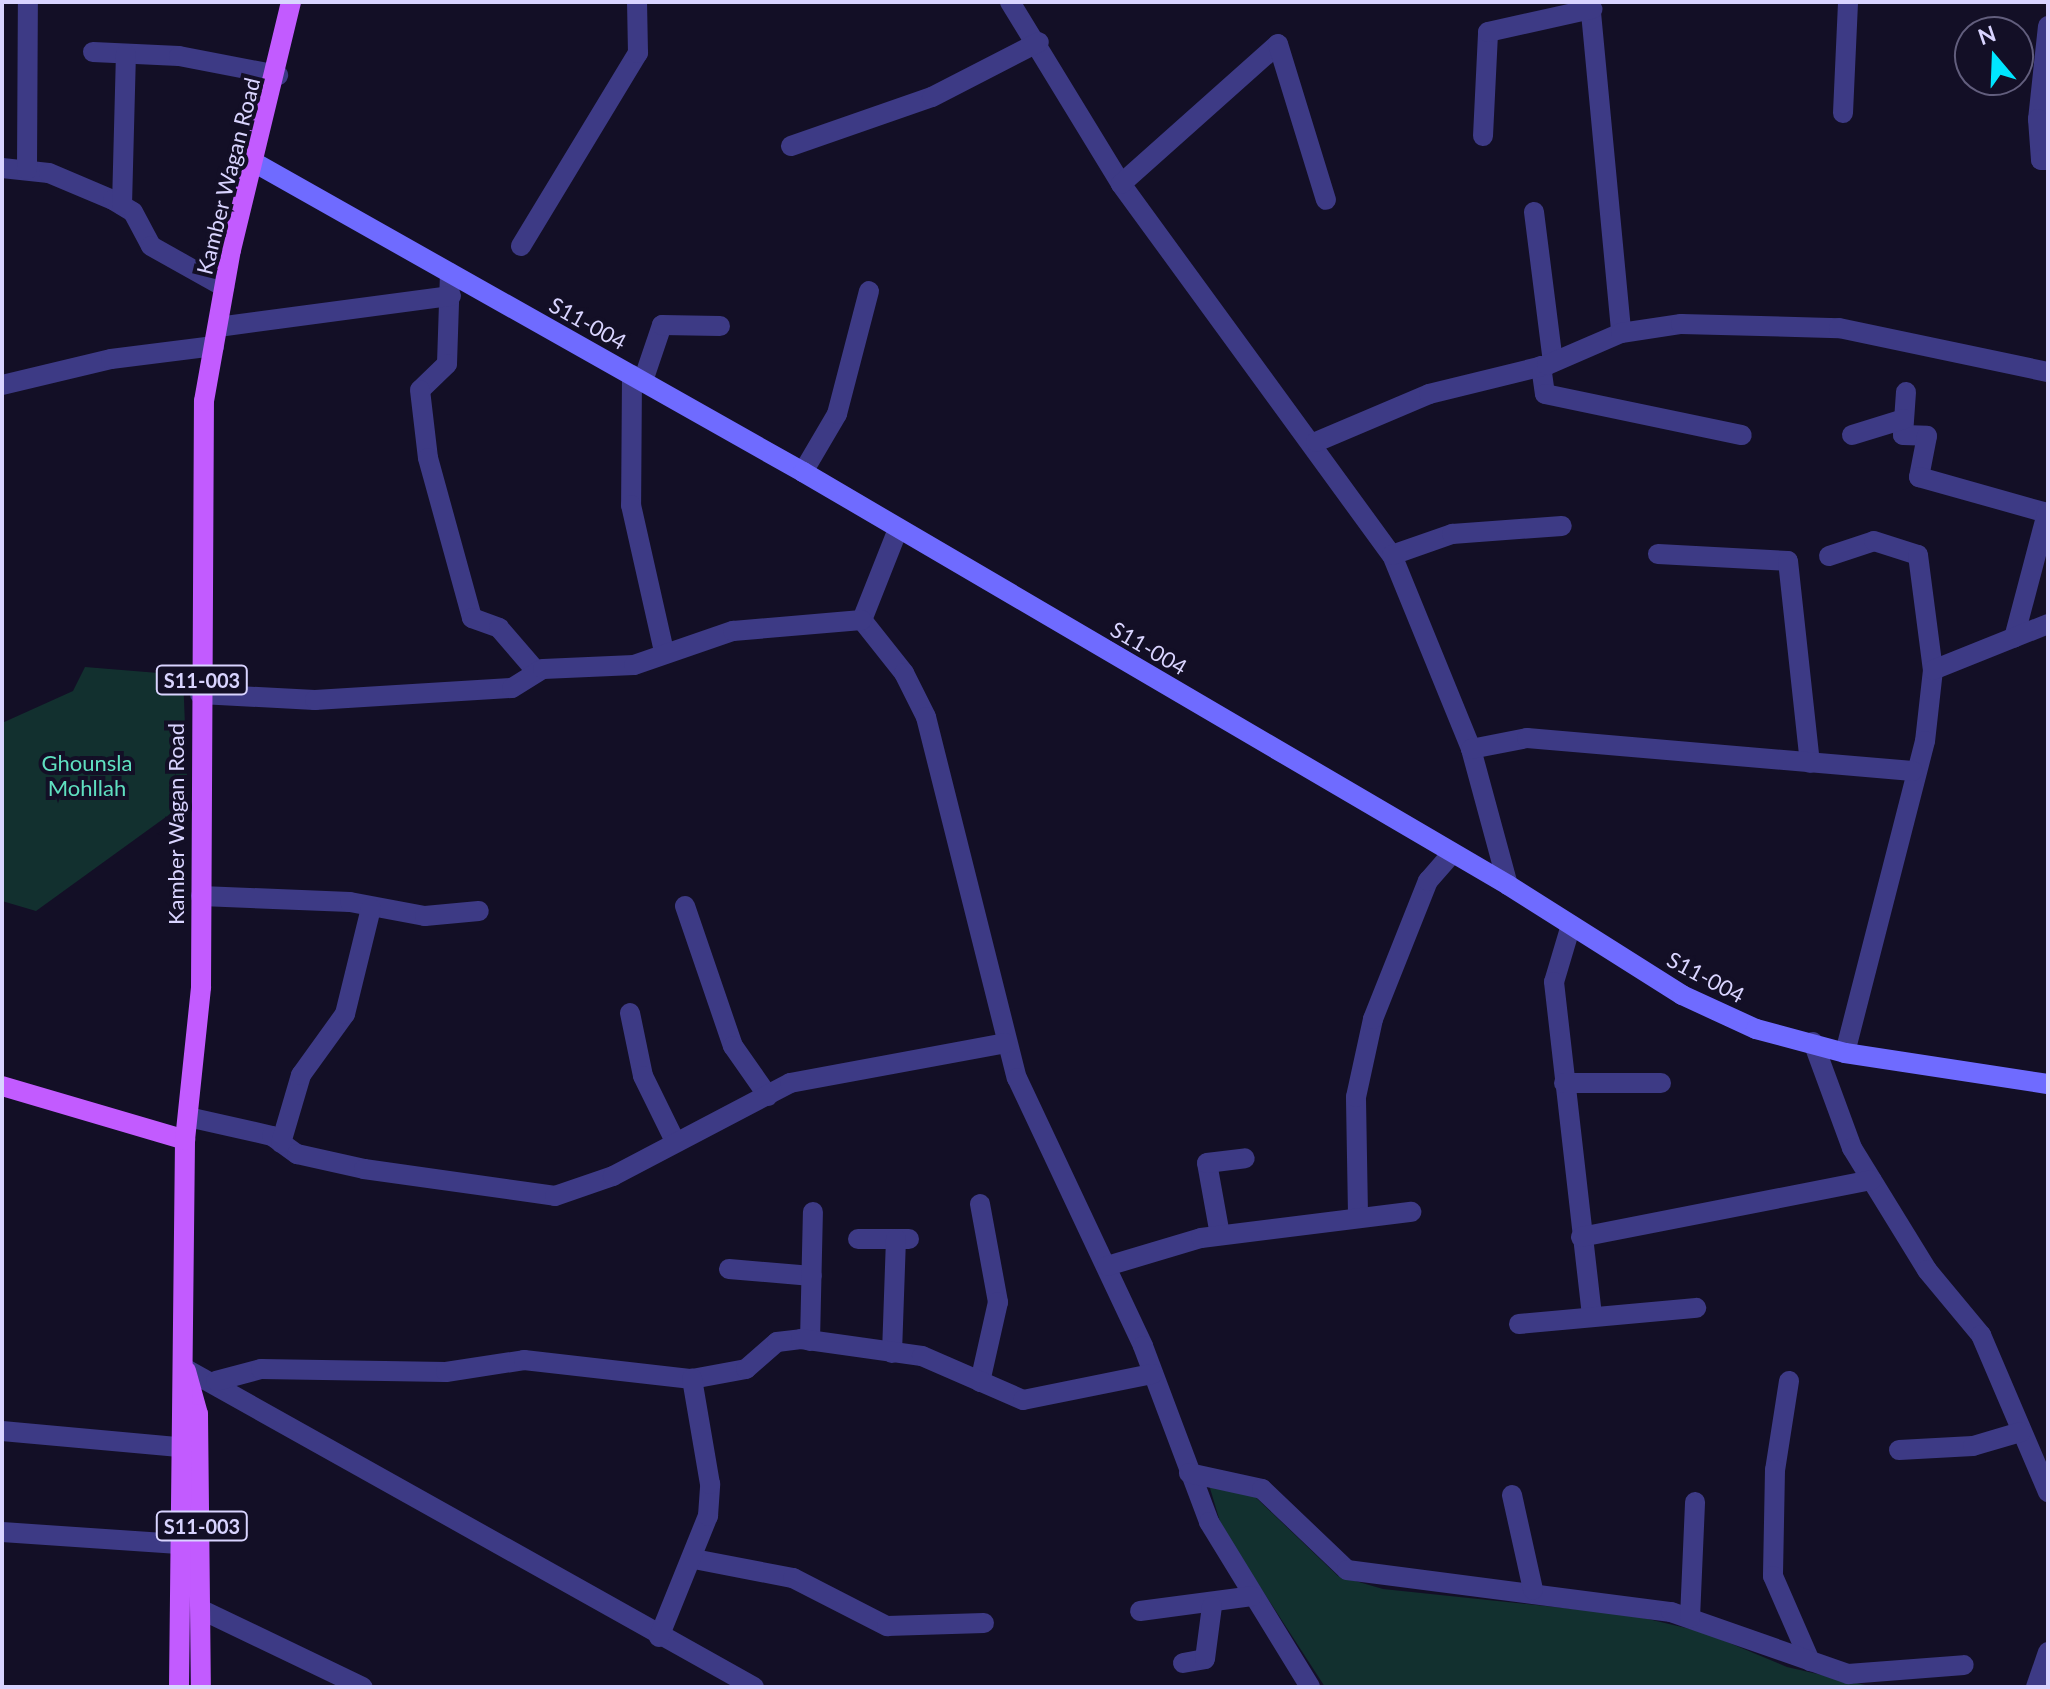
<!DOCTYPE html>
<html>
<head>
<meta charset="utf-8">
<style>
  body { margin:0 }
  #map { position:relative; width:2050px; height:1689px; overflow:hidden; background:#130f26; font-family:Lato,sans-serif }
  div>[style] { position:absolute }
  .green>* { inset:0; background:#12302f }
  .street>* { height:20px; margin:-10px; padding:0 10px; transform-origin:10px; border-radius:10px; background:#3d3a85 }
  .secondary>* { height:20px; margin:-10px; padding:0 10px; transform-origin:10px; border-radius:10px; background:#6f6bff }
  .primary>* { height:20px; margin:-10px; padding:0 10px; transform-origin:10px; border-radius:10px; background:#c25bff }
  span { translate:-50% -50%; white-space:nowrap; text-align:center; line-height:1.15; -webkit-text-stroke:8px #130f26; paint-order:stroke }
  .shield-label span { padding:2px 6px; background:#130f26; border:2px solid; border-radius:6px; -webkit-text-stroke-width:0 }
  .shield-label { font-size:20px; color:#d9d4ff; font-weight:700 }
  .street-label { font-size:22px; color:#d9d4ff }
  .park-label { font-size:22px; color:#5fe0c0 }
  .frame { position:absolute; inset:0; border:4px solid #d9d4ff; pointer-events:none }
  .north { position:absolute; left:1954px; top:16px; width:80px; height:80px; box-sizing:border-box; background:#130f26; border:2px solid #625e7d; border-radius:50%; rotate:341deg; font-size:22px; font-weight:700; line-height:32px; text-align:center; color:#d9d4ff }
  .north::after { content:''; display:block; margin:auto; width:28px; height:36px; background:#00e5ff; clip-path:polygon(50% 0,100% 100%,50% 72%,0 100%) }
</style>
</head>
<body>
<div id="map">
  <div class="green">
    <div style="clip-path:polygon(85px 667px,183px 675px,188px 801px,36px 911px,2px 901px,2px 723px,73px 691px)"></div>
    <div style="clip-path:polygon(1209px 1485px,1248px 1490px,1338px 1576px,1383px 1589px,1631px 1615px,1703px 1632px,1787px 1667px,1874px 1687px,1325px 1687px,1222px 1528px)"></div>
  </div>
  <div class="street">
    <div style="left:1010px;top:2px;width:213px;rotate:58.6deg"></div>
    <div style="left:1121px;top:184px;width:459px;rotate:53.9deg"></div>
    <div style="left:1392px;top:555px;width:209px;rotate:67.8deg"></div>
    <div style="left:1471px;top:749px;width:141px;rotate:74.8deg"></div>
    <div style="left:1590px;top:2px;width:332px;rotate:84.6deg"></div>
    <div style="left:2048px;top:26px;width:94px;rotate:96.1deg"></div>
    <div style="left:2038px;top:119px;width:41px;rotate:85.8deg"></div>
    <div style="left:2041px;top:160px;width:7px"></div>
    <div style="left:93px;top:52px;width:86px;rotate:2.7deg"></div>
    <div style="left:179px;top:56px;width:101px;rotate:10.9deg"></div>
    <div style="left:1843px;top:113px;width:111px;rotate:-87.4deg"></div>
    <div style="left:1483px;top:136px;width:104px;rotate:-87.2deg"></div>
    <div style="left:1488px;top:32px;width:107px;rotate:-12.5deg"></div>
    <div style="left:791px;top:146px;width:149px;rotate:-19.2deg"></div>
    <div style="left:932px;top:97px;width:120px;rotate:-27.2deg"></div>
    <div style="left:2px;top:168px;width:47px;rotate:6.1deg"></div>
    <div style="left:49px;top:173px;width:69px;rotate:22.9deg"></div>
    <div style="left:113px;top:200px;width:23px;rotate:31deg"></div>
    <div style="left:133px;top:212px;width:38px;rotate:62deg"></div>
    <div style="left:151px;top:246px;width:84px;rotate:29.3deg"></div>
    <div style="left:27px;top:170px;width:168px;rotate:-89.7deg"></div>
    <div style="left:1121px;top:184px;width:210px;rotate:-41.7deg"></div>
    <div style="left:1278px;top:44px;width:163px;rotate:72.9deg"></div>
    <div style="left:122px;top:205px;width:151px;rotate:-88.5deg"></div>
    <div style="left:1534px;top:212px;width:151px;rotate:82.8deg"></div>
    <div style="left:521px;top:246px;width:226px;rotate:-58.8deg"></div>
    <div style="left:638px;top:53px;width:51px;rotate:-91.1deg"></div>
    <div style="left:450px;top:273px;width:91px;rotate:91.9deg"></div>
    <div style="left:447px;top:364px;width:37px;rotate:136deg"></div>
    <div style="left:420px;top:390px;width:68px;rotate:83.3deg"></div>
    <div style="left:428px;top:458px;width:166px;rotate:74.6deg"></div>
    <div style="left:472px;top:618px;width:29px;rotate:20deg"></div>
    <div style="left:499px;top:628px;width:58px;rotate:49.2deg"></div>
    <div style="left:218px;top:327px;width:235px;rotate:-7.6deg"></div>
    <div style="left:1541px;top:366px;width:28px;rotate:82deg"></div>
    <div style="left:1545px;top:394px;width:201px;rotate:11.8deg"></div>
    <div style="left:632px;top:375px;width:130px;rotate:90.4deg"></div>
    <div style="left:631px;top:505px;width:151px;rotate:77.3deg"></div>
    <div style="left:643px;top:381px;width:59px;rotate:-71.3deg"></div>
    <div style="left:662px;top:325px;width:58px;rotate:1deg"></div>
    <div style="left:2px;top:385px;width:112px;rotate:-13.4deg"></div>
    <div style="left:111px;top:359px;width:104px;rotate:-7.2deg"></div>
    <div style="left:1906px;top:392px;width:43px;rotate:94deg"></div>
    <div style="left:1903px;top:435px;width:24px;rotate:2deg"></div>
    <div style="left:1927px;top:436px;width:42px;rotate:101deg"></div>
    <div style="left:1919px;top:477px;width:133px;rotate:15.7deg"></div>
    <div style="left:2047px;top:513px;width:129px;rotate:104.8deg"></div>
    <div style="left:1852px;top:435px;width:54px;rotate:-17.1deg"></div>
    <div style="left:1316px;top:442px;width:123px;rotate:-23deg"></div>
    <div style="left:1429px;top:394px;width:122px;rotate:-13.8deg"></div>
    <div style="left:1547px;top:365px;width:81px;rotate:-23.4deg"></div>
    <div style="left:1621px;top:333px;width:61px;rotate:-8.5deg"></div>
    <div style="left:1681px;top:324px;width:158px;rotate:1.5deg"></div>
    <div style="left:1839px;top:328px;width:214px;rotate:11.9deg"></div>
    <div style="left:803px;top:472px;width:67px;rotate:-59.6deg"></div>
    <div style="left:837px;top:414px;width:127px;rotate:-75.4deg"></div>
    <div style="left:1658px;top:554px;width:130px;rotate:3.1deg"></div>
    <div style="left:1788px;top:561px;width:203px;rotate:83.8deg"></div>
    <div style="left:1392px;top:555px;width:64px;rotate:-19.3deg"></div>
    <div style="left:1452px;top:534px;width:110px;rotate:-4.2deg"></div>
    <div style="left:1829px;top:556px;width:47px;rotate:-18.4deg"></div>
    <div style="left:1874px;top:541px;width:46px;rotate:17.7deg"></div>
    <div style="left:1918px;top:555px;width:116px;rotate:82.6deg"></div>
    <div style="left:1933px;top:670px;width:71px;rotate:96.4deg"></div>
    <div style="left:1925px;top:741px;width:322px;rotate:104.4deg"></div>
    <div style="left:862px;top:620px;width:68px;rotate:51.6deg"></div>
    <div style="left:904px;top:673px;width:49px;rotate:63.4deg"></div>
    <div style="left:926px;top:717px;width:372px;rotate:75.9deg"></div>
    <div style="left:1017px;top:1078px;width:296px;rotate:64.8deg"></div>
    <div style="left:1143px;top:1346px;width:188px;rotate:69.4deg"></div>
    <div style="left:1209px;top:1522px;width:193px;rotate:58.5deg"></div>
    <div style="left:862px;top:620px;width:98px;rotate:-68.4deg"></div>
    <div style="left:1933px;top:670px;width:124px;rotate:-21.8deg"></div>
    <div style="left:200px;top:694px;width:115px;rotate:3deg"></div>
    <div style="left:315px;top:700px;width:197px;rotate:-3.5deg"></div>
    <div style="left:512px;top:688px;width:36px;rotate:-32deg"></div>
    <div style="left:543px;top:669px;width:91px;rotate:-2.5deg"></div>
    <div style="left:634px;top:665px;width:105px;rotate:-19deg"></div>
    <div style="left:733px;top:631px;width:129px;rotate:-4.9deg"></div>
    <div style="left:1471px;top:749px;width:57px;rotate:-11.1deg"></div>
    <div style="left:1527px;top:738px;width:387px;rotate:4.9deg"></div>
    <div style="left:201px;top:896px;width:149px;rotate:2.3deg"></div>
    <div style="left:350px;top:902px;width:76px;rotate:10.6deg"></div>
    <div style="left:425px;top:916px;width:54px;rotate:-5.3deg"></div>
    <div style="left:685px;top:906px;width:148px;rotate:71.1deg"></div>
    <div style="left:733px;top:1046px;width:61px;rotate:55deg"></div>
    <div style="left:1571px;top:925px;width:59px;rotate:106.6deg"></div>
    <div style="left:1554px;top:982px;width:337px;rotate:83.5deg"></div>
    <div style="left:630px;top:1013px;width:64px;rotate:78.3deg"></div>
    <div style="left:643px;top:1076px;width:70px;rotate:63.8deg"></div>
    <div style="left:1813px;top:1042px;width:113px;rotate:69.8deg"></div>
    <div style="left:1852px;top:1148px;width:143px;rotate:58.4deg"></div>
    <div style="left:1927px;top:1270px;width:85px;rotate:50.3deg"></div>
    <div style="left:1981px;top:1335px;width:171px;rotate:66.9deg"></div>
    <div style="left:1564px;top:1083px;width:97px"></div>
    <div style="left:188px;top:1117px;width:86px;rotate:12.7deg"></div>
    <div style="left:272px;top:1136px;width:31px;rotate:36deg"></div>
    <div style="left:297px;top:1154px;width:69px;rotate:12.6deg"></div>
    <div style="left:364px;top:1169px;width:193px;rotate:8deg"></div>
    <div style="left:555px;top:1196px;width:61px;rotate:-19deg"></div>
    <div style="left:613px;top:1176px;width:200px;rotate:-27.7deg"></div>
    <div style="left:790px;top:1083px;width:219px;rotate:-10.5deg"></div>
    <div style="left:281px;top:1143px;width:71px;rotate:-73.6deg"></div>
    <div style="left:301px;top:1075px;width:75px;rotate:-54.2deg"></div>
    <div style="left:345px;top:1014px;width:109px;rotate:-76.2deg"></div>
    <div style="left:980px;top:1204px;width:100px;rotate:79.6deg"></div>
    <div style="left:998px;top:1302px;width:82px;rotate:102.7deg"></div>
    <div style="left:1358px;top:1214px;width:117px;rotate:-91deg"></div>
    <div style="left:1356px;top:1097px;width:80px;rotate:-77.7deg"></div>
    <div style="left:1373px;top:1019px;width:149px;rotate:-68.3deg"></div>
    <div style="left:1428px;top:881px;width:37px;rotate:-49deg"></div>
    <div style="left:1220px;top:1235px;width:73px;rotate:-100.2deg"></div>
    <div style="left:1207px;top:1163px;width:38px;rotate:-7deg"></div>
    <div style="left:1581px;top:1237px;width:296px;rotate:-11.1deg"></div>
    <div style="left:858px;top:1239px;width:51px"></div>
    <div style="left:1107px;top:1266px;width:98px;rotate:-16.6deg"></div>
    <div style="left:1201px;top:1238px;width:212px;rotate:-7.1deg"></div>
    <div style="left:729px;top:1269px;width:83px;rotate:4.8deg"></div>
    <div style="left:1519px;top:1324px;width:178px;rotate:-5.2deg"></div>
    <div style="left:810px;top:1341px;width:129px;rotate:-88.7deg"></div>
    <div style="left:892px;top:1353px;width:114px;rotate:-88deg"></div>
    <div style="left:184px;top:1368px;width:653px;rotate:29.23deg"></div>
    <div style="left:216px;top:1381px;width:47px;rotate:-14.9deg"></div>
    <div style="left:261px;top:1369px;width:185px;rotate:0.9deg"></div>
    <div style="left:446px;top:1372px;width:79px;rotate:-8.7deg"></div>
    <div style="left:524px;top:1360px;width:169px;rotate:6.5deg"></div>
    <div style="left:692px;top:1379px;width:55px;rotate:-10.5deg"></div>
    <div style="left:746px;top:1369px;width:41px;rotate:-41.1deg"></div>
    <div style="left:777px;top:1342px;width:24px;rotate:-7deg"></div>
    <div style="left:801px;top:1339px;width:122px;rotate:8deg"></div>
    <div style="left:922px;top:1356px;width:110px;rotate:23.5deg"></div>
    <div style="left:1023px;top:1400px;width:132px;rotate:-11.4deg"></div>
    <div style="left:1789px;top:1381px;width:90px;rotate:98.9deg"></div>
    <div style="left:1775px;top:1470px;width:106px;rotate:91.1deg"></div>
    <div style="left:1773px;top:1576px;width:93px;rotate:66.5deg"></div>
    <div style="left:2px;top:1431px;width:178px;rotate:5.2deg"></div>
    <div style="left:1899px;top:1450px;width:74px;rotate:-3.1deg"></div>
    <div style="left:1973px;top:1446px;width:50px;rotate:-16.3deg"></div>
    <div style="left:1189px;top:1473px;width:75px;rotate:12.4deg"></div>
    <div style="left:1262px;top:1489px;width:117px;rotate:43.6deg"></div>
    <div style="left:1347px;top:1570px;width:327px;rotate:7.4deg"></div>
    <div style="left:1671px;top:1612px;width:188px;rotate:19.3deg"></div>
    <div style="left:1848px;top:1674px;width:116px;rotate:-4.4deg"></div>
    <div style="left:1512px;top:1495px;width:97px;rotate:77.5deg"></div>
    <div style="left:2px;top:1532px;width:177px;rotate:3.9deg"></div>
    <div style="left:694px;top:1559px;width:101px;rotate:10.9deg"></div>
    <div style="left:793px;top:1578px;width:106px;rotate:27.1deg"></div>
    <div style="left:887px;top:1626px;width:97px;rotate:-1.8deg"></div>
    <div style="left:202px;top:1610px;width:178px;rotate:25.6deg"></div>
    <div style="left:1140px;top:1611px;width:113px;rotate:-7.6deg"></div>
    <div style="left:1690px;top:1618px;width:116px;rotate:-87.5deg"></div>
    <div style="left:659px;top:1637px;width:131px;rotate:-68deg"></div>
    <div style="left:708px;top:1516px;width:32px;rotate:-86deg"></div>
    <div style="left:710px;top:1484px;width:107px;rotate:-99.7deg"></div>
    <div style="left:1183px;top:1663px;width:22px;rotate:-10deg"></div>
    <div style="left:1205px;top:1659px;width:53px;rotate:-82.5deg"></div>
    <div style="left:2036px;top:1687px;width:37px;rotate:-71deg"></div>
  </div>
  <div class="secondary">
    <div style="left:257px;top:164px;width:627px;rotate:29.43deg"></div>
    <div style="left:803px;top:472px;width:817px;rotate:30.36deg"></div>
    <div style="left:1508px;top:885px;width:206px;rotate:32.3deg"></div>
    <div style="left:1682px;top:995px;width:81px;rotate:24.7deg"></div>
    <div style="left:1756px;top:1029px;width:92px;rotate:15.1deg"></div>
    <div style="left:1845px;top:1053px;width:205px;rotate:8.7deg"></div>
  </div>
  <div class="primary">
    <div style="left:2px;top:1086px;width:191px;rotate:16.4deg"></div>
    <div style="left:186px;top:1371px;width:45px;rotate:74.4deg"></div>
    <div style="left:198px;top:1414px;width:273px;rotate:89.4deg"></div>
    <div style="left:179px;top:1687px;width:547px;rotate:-89.37deg"></div>
    <div style="left:185px;top:1140px;width:154px;rotate:-84deg"></div>
    <div style="left:201px;top:987px;width:586px;rotate:-89.71deg"></div>
    <div style="left:204px;top:401px;width:153px;rotate:-79.9deg"></div>
    <div style="left:231px;top:250px;width:255px;rotate:-76.4deg"></div>
  </div>
  <div class="shield-label">
    <span style="left:202px;top:680px">S11-003</span>
    <span style="left:202px;top:1526px">S11-003</span>
  </div>
  <div class="street-label">
    <span style="left:228px;top:176px;rotate:-76deg">Kamber Wagan Road</span>
    <span style="left:588px;top:323px;rotate:29deg">S11-004</span>
    <span style="left:1149px;top:648px;rotate:30deg">S11-004</span>
    <span style="left:176px;top:824px;rotate:-90deg">Kamber Wagan Road</span>
    <span style="left:1706px;top:977px;rotate:28deg">S11-004</span>
  </div>
  <div class="park-label">
    <span style="left:87px;top:775px">Ghounsla<br>Mohllah</span>
  </div>
  <div class="frame"></div>
  <div class="north">N</div>
</div>
</body>
</html>
